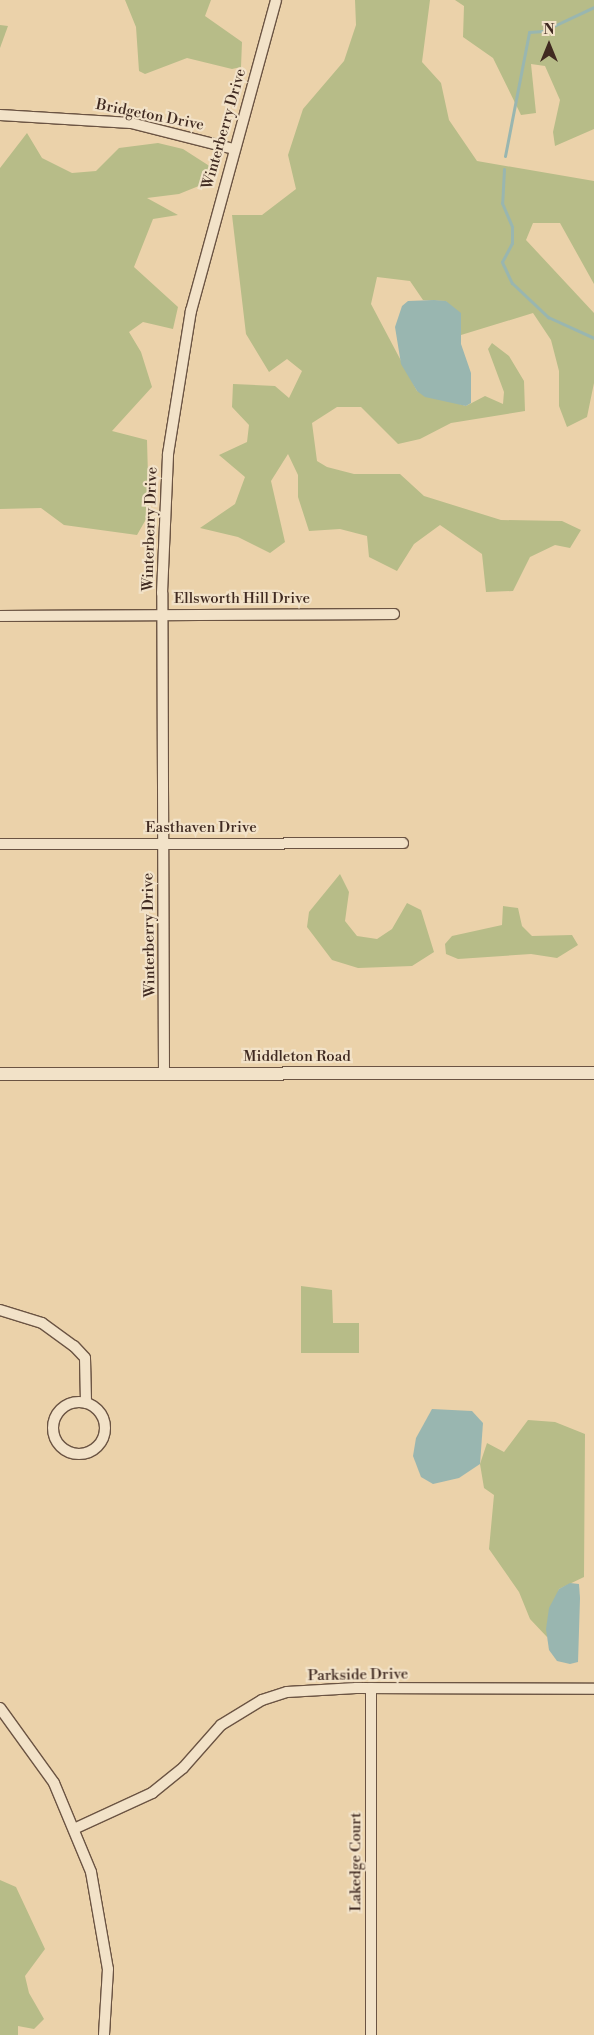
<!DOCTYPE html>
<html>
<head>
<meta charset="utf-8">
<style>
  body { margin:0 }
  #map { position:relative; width:594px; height:2035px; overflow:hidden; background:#ebd2aa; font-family:"Libre Bodoni",serif }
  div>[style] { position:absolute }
  .green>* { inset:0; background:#b7bc88 }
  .water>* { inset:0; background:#99b6b0 }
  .stream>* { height:3px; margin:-1.5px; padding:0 1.5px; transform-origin:1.5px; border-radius:1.5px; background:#99b6b0 }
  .roads { filter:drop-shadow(1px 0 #6b5443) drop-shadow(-1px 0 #6b5443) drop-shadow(0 1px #6b5443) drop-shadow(0 -1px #6b5443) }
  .minor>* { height:10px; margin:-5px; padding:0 5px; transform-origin:5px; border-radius:5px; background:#f2e2c8 }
  .minor>.ring { margin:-5px; padding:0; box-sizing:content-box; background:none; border:10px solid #f2e2c8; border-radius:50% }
  .tertiary>* { height:12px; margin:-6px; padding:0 6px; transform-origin:6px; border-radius:6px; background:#f2e2c8 }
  span { translate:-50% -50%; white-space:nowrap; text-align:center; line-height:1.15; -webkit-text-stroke:4.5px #f2e2c8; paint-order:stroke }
  .street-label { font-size:15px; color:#402a21 }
  .north { position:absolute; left:524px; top:20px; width:50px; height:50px; -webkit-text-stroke:4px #f2e2c8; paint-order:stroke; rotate:0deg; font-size:14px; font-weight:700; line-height:20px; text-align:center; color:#402a21 }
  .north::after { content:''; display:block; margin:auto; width:18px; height:22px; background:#402a21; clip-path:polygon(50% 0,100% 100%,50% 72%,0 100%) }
</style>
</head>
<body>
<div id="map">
  <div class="green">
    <div style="clip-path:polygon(125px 0,211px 0,205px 16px,242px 42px,241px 67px,232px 69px,187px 58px,145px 74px,139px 71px,136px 27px)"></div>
    <div style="clip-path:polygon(355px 0,430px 0,422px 62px,441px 83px,449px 120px,477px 161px,594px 181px,594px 284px,560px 223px,533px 223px,526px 240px,594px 313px,594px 383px,587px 417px,567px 427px,559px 406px,559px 371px,551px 340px,533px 313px,461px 335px,446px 301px,423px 300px,410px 281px,377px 277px,371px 304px,417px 391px,466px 406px,485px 396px,503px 404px,504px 392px,488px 349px,492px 343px,509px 356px,524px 381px,525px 411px,451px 423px,420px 439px,398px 444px,361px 407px,337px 407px,312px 423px,317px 461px,327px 467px,354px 474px,400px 474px,424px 496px,501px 520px,562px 521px,581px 530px,570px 548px,555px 545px,530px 557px,513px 591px,486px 592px,482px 554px,440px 525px,414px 544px,397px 571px,369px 557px,367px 536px,340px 529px,309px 531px,298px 497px,298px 475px,288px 454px,271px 481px,285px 542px,270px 553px,238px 537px,200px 528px,235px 504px,245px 477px,219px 455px,247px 442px,249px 425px,232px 407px,233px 384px,275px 386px,289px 398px,302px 371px,287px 359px,269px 372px,246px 334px,232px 215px,262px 215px,296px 189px,288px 155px,303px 109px,344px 61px,356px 25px)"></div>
    <div style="clip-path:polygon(455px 0,594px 0,594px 129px,555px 146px,553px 132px,560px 100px,545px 66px,531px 64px,536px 113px,521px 115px,493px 58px,463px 37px,464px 6px)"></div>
    <div style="clip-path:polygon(0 25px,8px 26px,0 48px)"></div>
    <div style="clip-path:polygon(27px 133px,42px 158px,72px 173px,96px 171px,119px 148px,158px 143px,183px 149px,211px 167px,211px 181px,179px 194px,147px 198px,178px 215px,153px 219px,134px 267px,178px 307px,173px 329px,143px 322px,129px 332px,141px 352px,152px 387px,112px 431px,147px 440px,149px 514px,137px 535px,64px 525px,41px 508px,0 509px,0 168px)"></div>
    <div style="clip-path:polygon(340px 874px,349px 892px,345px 921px,357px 936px,377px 939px,392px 929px,407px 903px,421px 910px,434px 952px,412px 966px,358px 968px,332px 960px,307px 927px,309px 912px)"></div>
    <div style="clip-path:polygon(503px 906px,518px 908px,522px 926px,532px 936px,572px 935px,578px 945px,557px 958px,531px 954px,458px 959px,446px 954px,445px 944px,452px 936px,502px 925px)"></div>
    <div style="clip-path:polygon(301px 1286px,332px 1290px,333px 1323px,359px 1323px,359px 1353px,301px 1353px)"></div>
    <div style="clip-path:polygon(528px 1420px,555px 1422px,585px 1434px,584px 1577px,559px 1589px,547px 1637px,530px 1619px,519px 1592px,489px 1549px,494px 1495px,484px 1488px,480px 1464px,487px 1443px,504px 1452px)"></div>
    <div style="clip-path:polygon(0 1880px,16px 1887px,45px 1949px,25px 1976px,29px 1993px,44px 2019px,34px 2029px,18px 2026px,18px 2035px,0 2035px)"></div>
  </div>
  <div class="water">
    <div style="clip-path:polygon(434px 300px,446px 301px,461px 313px,461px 344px,471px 373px,471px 403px,466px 406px,425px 397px,417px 391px,401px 364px,395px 327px,402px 306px,408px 301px)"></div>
    <div style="clip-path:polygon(432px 1409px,472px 1411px,483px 1423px,480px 1464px,459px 1478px,433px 1484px,421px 1477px,413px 1456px,416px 1438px)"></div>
    <div style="clip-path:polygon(570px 1583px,579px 1584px,580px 1598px,578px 1662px,570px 1664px,557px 1661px,549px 1650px,546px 1629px,549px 1608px,559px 1589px)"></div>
  </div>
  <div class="stream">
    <div style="left:505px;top:156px;width:126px;rotate:-79deg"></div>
    <div style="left:529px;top:32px;width:14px;rotate:-4deg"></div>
    <div style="left:543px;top:31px;width:56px;rotate:-25.2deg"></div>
    <div style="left:504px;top:169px;width:34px;rotate:93deg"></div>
    <div style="left:502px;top:203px;width:26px;rotate:67deg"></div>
    <div style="left:512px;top:227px;width:16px;rotate:90deg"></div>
    <div style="left:512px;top:243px;width:21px;rotate:118deg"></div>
    <div style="left:502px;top:262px;width:23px;rotate:65deg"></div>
    <div style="left:512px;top:283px;width:50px;rotate:43.4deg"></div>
    <div style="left:548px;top:317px;width:51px;rotate:24.5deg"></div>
  </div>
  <div class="roads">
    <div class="minor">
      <div style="left:0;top:115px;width:131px;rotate:3.5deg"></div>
      <div style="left:131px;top:123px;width:106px;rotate:14.2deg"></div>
      <div style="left:0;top:616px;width:394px;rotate:-0.3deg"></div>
      <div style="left:0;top:844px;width:403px;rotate:-0.1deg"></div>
      <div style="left:164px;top:1073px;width:480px;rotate:-90.2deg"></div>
      <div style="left:162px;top:593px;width:139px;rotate:-87.5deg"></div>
      <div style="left:168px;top:454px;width:145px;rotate:-80.9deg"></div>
      <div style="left:191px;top:311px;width:322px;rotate:-74.7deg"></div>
      <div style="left:0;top:1310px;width:44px;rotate:17.2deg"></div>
      <div style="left:42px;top:1323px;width:39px;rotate:36deg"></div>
      <div style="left:74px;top:1346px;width:16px;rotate:47deg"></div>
      <div style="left:85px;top:1358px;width:45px;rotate:88.7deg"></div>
      <div class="ring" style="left:53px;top:1402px;width:42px;height:42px"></div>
      <div style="left:0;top:1708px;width:92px;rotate:54.2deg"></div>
      <div style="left:54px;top:1783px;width:96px;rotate:67.4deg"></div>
      <div style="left:91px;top:1872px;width:98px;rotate:80.1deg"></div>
      <div style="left:108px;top:1969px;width:66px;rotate:93.5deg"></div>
      <div style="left:76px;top:1828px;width:84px;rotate:-24.7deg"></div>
      <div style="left:152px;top:1793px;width:40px;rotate:-39deg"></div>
      <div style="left:183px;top:1768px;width:57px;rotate:-48.5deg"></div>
      <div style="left:221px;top:1725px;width:48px;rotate:-31.4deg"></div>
      <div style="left:262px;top:1700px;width:26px;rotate:-18deg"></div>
      <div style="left:287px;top:1692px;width:69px;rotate:-3.3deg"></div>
      <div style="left:356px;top:1688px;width:238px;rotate:0.2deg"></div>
      <div style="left:371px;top:2035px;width:347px;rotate:-90deg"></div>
    </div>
    <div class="tertiary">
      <div style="left:0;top:1074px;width:594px;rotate:-0.1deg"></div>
    </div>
  </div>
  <div class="street-label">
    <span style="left:150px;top:115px;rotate:11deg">Bridgeton Drive</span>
    <span style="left:224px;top:129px;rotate:-74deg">Winterberry Drive</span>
    <span style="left:150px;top:529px;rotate:-88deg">Winterberry Drive</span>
    <span style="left:242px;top:599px">Ellsworth Hill Drive</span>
    <span style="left:201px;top:828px">Easthaven Drive</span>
    <span style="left:149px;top:935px;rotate:-91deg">Winterberry Drive</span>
    <span style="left:297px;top:1057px">Middleton Road</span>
    <span style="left:358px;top:1675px;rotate:-1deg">Parkside Drive</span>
    <span style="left:356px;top:1862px;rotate:-90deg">Lakedge Court</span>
  </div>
  <div class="north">N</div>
</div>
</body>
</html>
